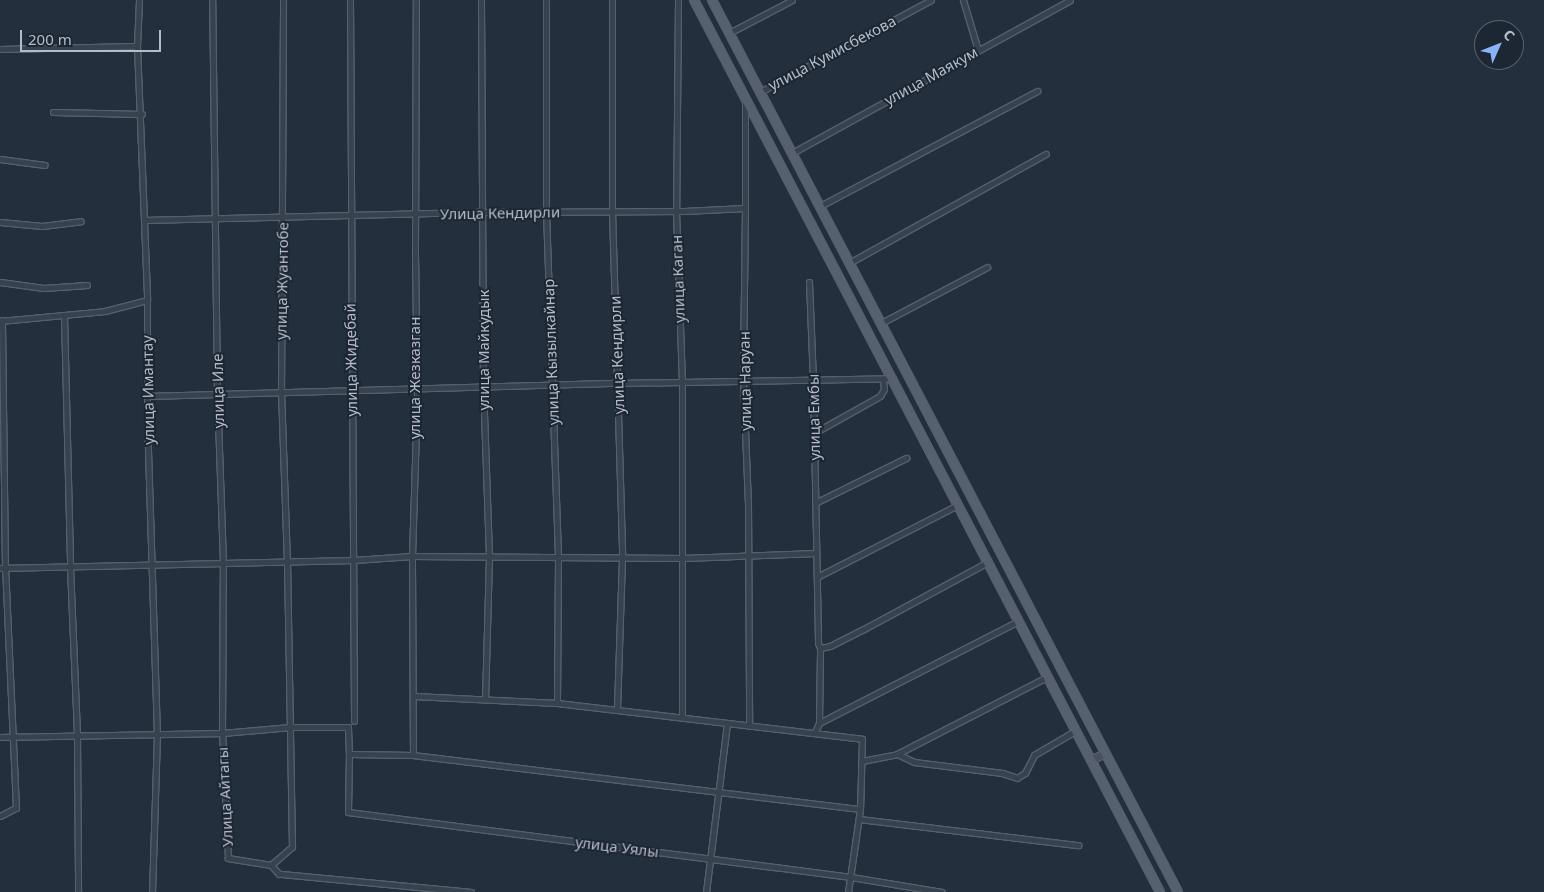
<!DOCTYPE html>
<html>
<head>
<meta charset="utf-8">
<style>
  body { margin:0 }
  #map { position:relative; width:1544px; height:892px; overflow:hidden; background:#242f3e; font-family:"Noto Sans",sans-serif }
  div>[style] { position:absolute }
  .roads { filter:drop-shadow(1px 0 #565f6c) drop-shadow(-1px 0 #565f6c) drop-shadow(0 1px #565f6c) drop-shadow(0 -1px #565f6c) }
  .minor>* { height:5px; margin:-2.5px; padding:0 2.5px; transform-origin:2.5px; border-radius:2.5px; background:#38414e }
  .secondary>* { height:7px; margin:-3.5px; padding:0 3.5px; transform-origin:3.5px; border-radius:3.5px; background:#465061 }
  .primary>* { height:8px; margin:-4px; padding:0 4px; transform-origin:4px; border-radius:4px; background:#56606e }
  span { translate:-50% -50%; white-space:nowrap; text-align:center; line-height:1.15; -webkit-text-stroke:4px #1d2633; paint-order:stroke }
  .street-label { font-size:15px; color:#b4bcc9 }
  .north { position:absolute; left:1474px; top:20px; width:50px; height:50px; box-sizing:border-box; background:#1d2633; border:1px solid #59626f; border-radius:50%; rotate:46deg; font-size:14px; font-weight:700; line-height:20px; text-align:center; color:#b4bcc9 }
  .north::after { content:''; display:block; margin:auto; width:18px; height:22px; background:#8ab4f8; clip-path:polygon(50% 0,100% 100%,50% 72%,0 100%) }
  .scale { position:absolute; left:20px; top:30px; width:141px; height:22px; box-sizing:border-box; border:2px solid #b4bcc9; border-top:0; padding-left:6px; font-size:15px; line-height:18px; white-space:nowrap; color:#b4bcc9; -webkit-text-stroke:4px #1d2633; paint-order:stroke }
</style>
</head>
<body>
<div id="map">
  <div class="roads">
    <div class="minor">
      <div style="left:350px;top:0;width:721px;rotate:89.68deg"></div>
      <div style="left:481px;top:0;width:384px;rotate:89.7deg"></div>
      <div style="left:483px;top:384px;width:173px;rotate:88deg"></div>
      <div style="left:489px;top:557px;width:142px;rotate:91.6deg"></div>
      <div style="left:546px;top:0;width:212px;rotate:90deg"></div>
      <div style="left:546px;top:212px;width:346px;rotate:88deg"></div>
      <div style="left:558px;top:558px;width:145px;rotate:90.4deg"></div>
      <div style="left:612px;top:0;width:211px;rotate:90deg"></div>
      <div style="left:612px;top:211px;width:347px;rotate:88.3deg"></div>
      <div style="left:622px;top:558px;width:152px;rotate:91.9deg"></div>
      <div style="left:678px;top:0;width:211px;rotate:90.5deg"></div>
      <div style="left:676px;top:211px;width:172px;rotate:88deg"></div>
      <div style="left:682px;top:383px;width:334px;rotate:90deg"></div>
      <div style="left:963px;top:0;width:52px;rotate:73.3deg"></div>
      <div style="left:729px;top:33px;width:71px;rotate:-27.6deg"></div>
      <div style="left:137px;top:46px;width:254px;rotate:87.7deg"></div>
      <div style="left:147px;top:300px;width:118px;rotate:90deg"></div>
      <div style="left:147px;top:418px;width:316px;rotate:88.2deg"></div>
      <div style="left:157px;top:734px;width:158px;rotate:91.8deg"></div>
      <div style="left:0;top:49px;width:137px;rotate:-1.3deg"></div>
      <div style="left:137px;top:46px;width:46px;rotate:-87.5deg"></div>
      <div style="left:760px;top:92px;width:194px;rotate:-28.3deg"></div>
      <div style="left:53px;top:112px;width:89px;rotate:1.3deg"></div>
      <div style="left:792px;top:153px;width:317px;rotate:-28.8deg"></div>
      <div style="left:0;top:159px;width:45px;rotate:7.6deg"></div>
      <div style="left:820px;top:206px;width:246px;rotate:-27.9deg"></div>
      <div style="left:745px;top:208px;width:172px;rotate:90.7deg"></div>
      <div style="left:743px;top:380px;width:122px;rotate:87.7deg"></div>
      <div style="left:748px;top:502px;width:224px;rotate:89.7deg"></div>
      <div style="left:144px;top:220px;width:339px;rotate:-1.4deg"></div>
      <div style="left:483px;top:212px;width:201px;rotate:-0.3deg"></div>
      <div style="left:684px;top:211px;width:61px;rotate:-2.8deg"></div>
      <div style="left:745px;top:208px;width:108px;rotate:-90deg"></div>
      <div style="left:0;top:222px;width:42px;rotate:5.4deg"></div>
      <div style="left:42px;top:226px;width:39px;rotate:-7deg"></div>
      <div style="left:849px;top:263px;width:225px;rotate:-29deg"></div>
      <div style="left:0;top:282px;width:44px;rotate:7.8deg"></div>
      <div style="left:44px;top:288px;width:43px;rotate:-4deg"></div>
      <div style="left:809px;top:282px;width:98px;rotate:87.7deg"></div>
      <div style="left:813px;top:380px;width:263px;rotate:88.9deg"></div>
      <div style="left:818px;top:643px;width:5px;rotate:68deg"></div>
      <div style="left:820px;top:648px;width:10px;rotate:-11deg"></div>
      <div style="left:830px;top:646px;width:36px;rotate:-27deg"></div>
      <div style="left:862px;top:630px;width:143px;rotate:-28.4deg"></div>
      <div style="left:64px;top:315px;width:252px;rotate:88.6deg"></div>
      <div style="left:70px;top:567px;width:169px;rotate:87.6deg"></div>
      <div style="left:77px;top:736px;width:156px;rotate:89.6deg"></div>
      <div style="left:0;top:321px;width:105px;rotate:-5.4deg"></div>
      <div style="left:105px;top:311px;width:43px;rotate:-14.7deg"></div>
      <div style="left:881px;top:323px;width:120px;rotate:-27.8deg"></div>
      <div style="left:147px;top:396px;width:471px;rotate:-1.6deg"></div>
      <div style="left:618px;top:383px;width:275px;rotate:-1deg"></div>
      <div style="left:814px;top:433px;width:76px;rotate:-29.3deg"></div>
      <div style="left:880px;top:396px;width:8px;rotate:-60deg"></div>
      <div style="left:884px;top:389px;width:10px;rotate:-96deg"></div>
      <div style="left:815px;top:503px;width:102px;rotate:-26.3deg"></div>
      <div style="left:0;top:568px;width:223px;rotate:-1.3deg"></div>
      <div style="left:223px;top:563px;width:170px;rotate:-92deg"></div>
      <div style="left:217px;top:393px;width:393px;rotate:-90.7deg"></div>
      <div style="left:817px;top:577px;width:158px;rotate:-27.1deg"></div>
      <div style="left:414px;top:696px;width:143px;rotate:2.8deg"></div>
      <div style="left:557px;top:703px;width:307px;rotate:6.7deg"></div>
      <div style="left:862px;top:739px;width:70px;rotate:91.6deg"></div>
      <div style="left:860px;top:809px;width:84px;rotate:98.2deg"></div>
      <div style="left:819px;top:723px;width:224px;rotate:-27.1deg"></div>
      <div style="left:815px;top:732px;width:10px;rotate:-66deg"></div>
      <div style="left:819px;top:723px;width:75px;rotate:-89.2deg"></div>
      <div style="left:0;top:737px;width:222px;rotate:-1deg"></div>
      <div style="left:222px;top:733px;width:170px;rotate:-89.7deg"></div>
      <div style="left:223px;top:563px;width:131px;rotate:-1.3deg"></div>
      <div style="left:354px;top:560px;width:58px;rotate:-3.9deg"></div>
      <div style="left:412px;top:556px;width:270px;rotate:0.4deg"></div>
      <div style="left:682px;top:558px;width:134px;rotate:-2.1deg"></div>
      <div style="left:349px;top:754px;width:58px;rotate:91deg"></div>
      <div style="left:348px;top:812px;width:507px;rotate:7.36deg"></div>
      <div style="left:851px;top:877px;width:92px;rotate:9.4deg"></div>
      <div style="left:897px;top:754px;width:19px;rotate:25deg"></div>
      <div style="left:914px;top:762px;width:89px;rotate:7.1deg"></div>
      <div style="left:1002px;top:773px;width:16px;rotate:18deg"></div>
      <div style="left:1017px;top:778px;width:9px;rotate:-32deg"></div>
      <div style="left:1025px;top:773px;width:20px;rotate:-63deg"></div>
      <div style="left:1034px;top:755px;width:48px;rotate:-30.3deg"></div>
      <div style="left:413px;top:755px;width:199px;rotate:-90.3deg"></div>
      <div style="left:412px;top:556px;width:159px;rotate:-88.2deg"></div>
      <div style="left:417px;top:397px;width:146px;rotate:-90.8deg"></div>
      <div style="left:415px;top:251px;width:251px;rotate:-89.8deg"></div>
      <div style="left:862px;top:761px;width:36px;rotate:-11deg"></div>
      <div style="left:897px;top:754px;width:169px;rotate:-27.2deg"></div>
      <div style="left:0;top:816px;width:18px;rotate:-27deg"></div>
      <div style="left:16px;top:808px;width:240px;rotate:-92.6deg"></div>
      <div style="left:5px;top:568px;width:248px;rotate:-90.7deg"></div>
      <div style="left:859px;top:819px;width:221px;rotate:6.8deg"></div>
      <div style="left:271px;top:865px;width:28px;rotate:-41deg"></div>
      <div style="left:292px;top:847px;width:284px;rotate:-91deg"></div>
      <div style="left:287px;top:563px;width:170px;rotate:-92deg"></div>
      <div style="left:281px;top:393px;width:393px;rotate:-89.7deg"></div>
      <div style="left:471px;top:892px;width:193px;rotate:-174.6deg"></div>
      <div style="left:279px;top:874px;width:12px;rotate:-132deg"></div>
      <div style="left:271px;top:865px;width:44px;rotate:-170.8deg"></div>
      <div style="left:228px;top:858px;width:125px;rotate:-92.7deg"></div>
      <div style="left:222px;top:733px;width:69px;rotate:-5deg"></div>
      <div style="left:291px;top:727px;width:57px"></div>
      <div style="left:348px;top:727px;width:27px;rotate:88deg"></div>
      <div style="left:349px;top:754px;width:64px;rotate:0.9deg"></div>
      <div style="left:413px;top:755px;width:450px;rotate:6.9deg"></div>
      <div style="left:706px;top:892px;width:169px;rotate:-82.9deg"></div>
    </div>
    <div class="secondary">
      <div style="left:1091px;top:760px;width:16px;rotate:-27deg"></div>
    </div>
    <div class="primary">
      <div style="left:694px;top:0;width:1006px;rotate:62.42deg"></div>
      <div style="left:712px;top:0;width:1006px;rotate:62.42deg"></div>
    </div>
  </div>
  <div class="street-label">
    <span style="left:832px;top:53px;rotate:-28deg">улица Кумисбекова</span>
    <span style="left:931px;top:76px;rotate:-29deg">улица Маякум</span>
    <span style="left:500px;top:213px;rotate:-1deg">Улица Кендирли</span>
    <span style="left:678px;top:279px;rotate:-92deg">улица Каган</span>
    <span style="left:282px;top:281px;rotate:-89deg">улица Жуантобе</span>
    <span style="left:484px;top:350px;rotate:-90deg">улица Майкудык</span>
    <span style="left:551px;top:352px;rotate:-92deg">улица Кызылкайнар</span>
    <span style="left:617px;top:355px;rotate:-92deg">улица Кендирли</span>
    <span style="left:351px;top:360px;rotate:-91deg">улица Жидебай</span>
    <span style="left:415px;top:378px;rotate:-90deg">улица Жезказган</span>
    <span style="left:745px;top:381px;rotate:-91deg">улица Наруан</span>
    <span style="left:148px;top:390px;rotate:-91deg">улица Имантау</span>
    <span style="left:218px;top:391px;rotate:-91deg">улица Иле</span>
    <span style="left:814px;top:417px;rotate:-91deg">улица Ембы</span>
    <span style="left:225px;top:797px;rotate:-93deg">Улица Айтагы</span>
    <span style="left:617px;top:847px;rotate:7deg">улица Уялы</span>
  </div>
  <div class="north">С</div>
  <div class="scale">200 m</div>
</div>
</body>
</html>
